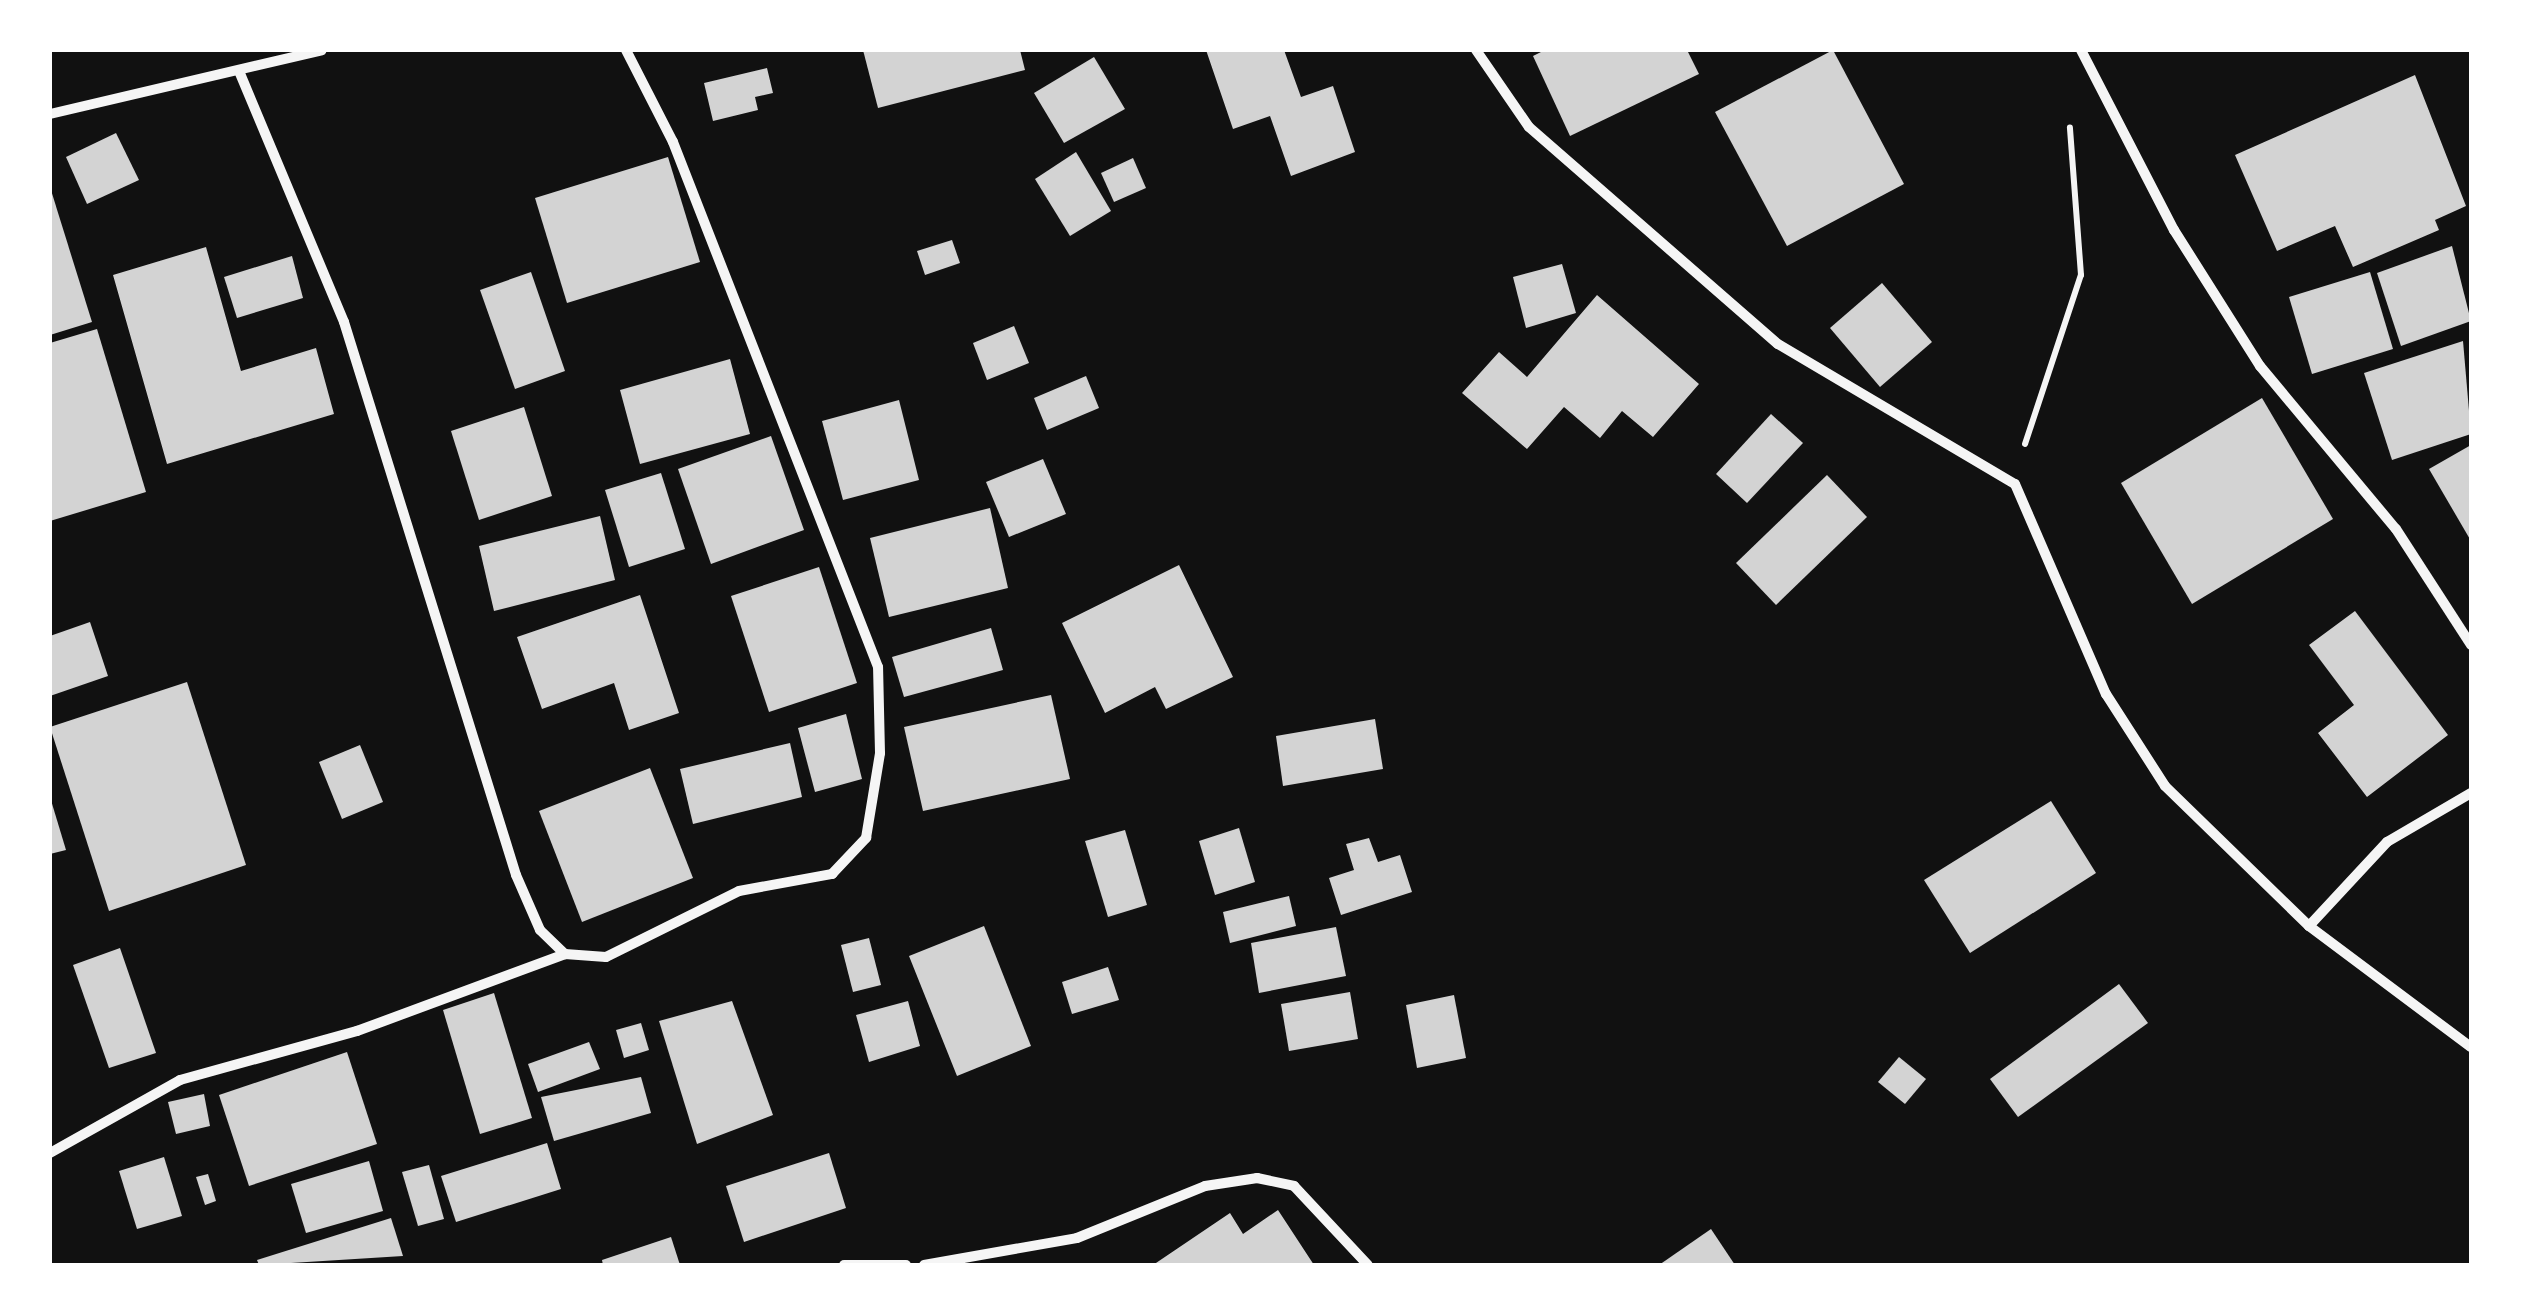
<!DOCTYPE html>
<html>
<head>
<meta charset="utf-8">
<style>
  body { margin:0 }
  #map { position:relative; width:2521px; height:1315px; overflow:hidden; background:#111; font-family:"Noto Sans",sans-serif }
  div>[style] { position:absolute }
  .building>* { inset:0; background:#d3d3d3 }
  .path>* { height:6px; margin:-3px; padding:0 3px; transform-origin:3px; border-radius:3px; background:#f5f5f5 }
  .minor>* { height:10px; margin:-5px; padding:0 5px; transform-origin:5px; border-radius:5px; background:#f5f5f5 }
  span { translate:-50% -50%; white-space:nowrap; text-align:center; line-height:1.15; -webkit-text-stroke:8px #fff; paint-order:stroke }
  .frame { position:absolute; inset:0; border:52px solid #fff; pointer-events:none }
</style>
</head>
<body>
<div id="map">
  <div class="building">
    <div style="clip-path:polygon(863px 50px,1020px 50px,1025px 70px,878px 108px)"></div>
    <div style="clip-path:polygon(1206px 50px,1284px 50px,1301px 97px,1333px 86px,1355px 152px,1291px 176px,1270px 116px,1233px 129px)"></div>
    <div style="clip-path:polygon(1545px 50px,1687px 50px,1699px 74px,1570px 136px,1533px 56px)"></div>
    <div style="clip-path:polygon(1833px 50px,1904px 184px,1787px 246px,1715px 112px)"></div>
    <div style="clip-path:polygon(1094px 57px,1125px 109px,1064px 143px,1034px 93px)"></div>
    <div style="clip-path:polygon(767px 68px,773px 93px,755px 97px,758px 110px,713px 121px,704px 83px)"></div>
    <div style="clip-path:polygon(2415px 75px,2466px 206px,2435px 220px,2439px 230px,2353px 267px,2335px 226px,2277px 251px,2235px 155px)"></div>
    <div style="clip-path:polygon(116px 133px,139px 180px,87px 204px,66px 157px)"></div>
    <div style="clip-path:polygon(1076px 152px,1111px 211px,1070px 236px,1035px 179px)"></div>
    <div style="clip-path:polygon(668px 157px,700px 262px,567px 303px,535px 198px)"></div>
    <div style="clip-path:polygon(1133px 158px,1146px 188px,1114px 202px,1101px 173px)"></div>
    <div style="clip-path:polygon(50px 187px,92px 322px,50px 335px)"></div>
    <div style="clip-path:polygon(952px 240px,960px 263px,925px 275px,917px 251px)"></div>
    <div style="clip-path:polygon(2452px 246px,2471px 321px,2401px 346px,2377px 273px)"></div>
    <div style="clip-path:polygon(206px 247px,241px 371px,316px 348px,334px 414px,167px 464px,113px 275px)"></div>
    <div style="clip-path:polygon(292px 256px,303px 298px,237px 318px,224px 277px)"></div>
    <div style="clip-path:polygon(1562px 264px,1576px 313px,1526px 328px,1513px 277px)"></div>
    <div style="clip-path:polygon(531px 272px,565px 371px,515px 389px,480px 290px)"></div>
    <div style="clip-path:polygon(2370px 272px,2393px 349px,2312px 374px,2289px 297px)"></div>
    <div style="clip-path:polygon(1882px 283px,1932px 342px,1880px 387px,1830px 328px)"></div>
    <div style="clip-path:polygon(1597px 295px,1699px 384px,1653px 437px,1622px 411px,1600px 438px,1564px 407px,1527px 449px,1462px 393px,1499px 352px,1527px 377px)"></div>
    <div style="clip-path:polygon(1014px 326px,1029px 363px,987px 380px,973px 343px)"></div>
    <div style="clip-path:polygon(97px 329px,146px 492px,50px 521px,50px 343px)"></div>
    <div style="clip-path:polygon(2463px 341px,2471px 434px,2392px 460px,2364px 373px)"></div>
    <div style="clip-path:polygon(730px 359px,750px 434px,640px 464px,620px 390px)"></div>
    <div style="clip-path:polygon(1086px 376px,1099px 408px,1047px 430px,1034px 398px)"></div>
    <div style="clip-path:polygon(2262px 398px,2333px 519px,2192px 604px,2121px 483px)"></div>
    <div style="clip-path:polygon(899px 400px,919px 480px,843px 500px,822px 421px)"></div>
    <div style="clip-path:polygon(524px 407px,552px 496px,479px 520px,451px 431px)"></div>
    <div style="clip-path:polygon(1771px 414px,1803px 443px,1747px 503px,1716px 474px)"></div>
    <div style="clip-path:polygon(771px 436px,804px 530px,711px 564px,678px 469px)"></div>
    <div style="clip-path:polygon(2471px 445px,2471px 541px,2429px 469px)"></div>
    <div style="clip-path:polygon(1043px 459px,1066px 514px,1009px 537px,986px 482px)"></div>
    <div style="clip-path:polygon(661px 473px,685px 549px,629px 567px,605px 490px)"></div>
    <div style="clip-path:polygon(1827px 475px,1867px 517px,1776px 605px,1736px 563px)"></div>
    <div style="clip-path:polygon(990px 508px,1008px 588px,889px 617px,870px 538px)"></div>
    <div style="clip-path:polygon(600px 516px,615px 580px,494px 611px,479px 546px)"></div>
    <div style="clip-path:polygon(1179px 565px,1233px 677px,1166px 709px,1155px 687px,1105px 713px,1062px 623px)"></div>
    <div style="clip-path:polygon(819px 567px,857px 683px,769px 712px,731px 596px)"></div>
    <div style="clip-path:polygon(640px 595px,679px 713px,629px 730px,614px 683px,542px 709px,517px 637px)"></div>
    <div style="clip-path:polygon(2355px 611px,2448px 735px,2367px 797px,2318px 733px,2354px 705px,2309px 645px)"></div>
    <div style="clip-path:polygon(90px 622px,108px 676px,50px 696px,50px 636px)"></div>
    <div style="clip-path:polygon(991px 628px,1003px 670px,904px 697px,892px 657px)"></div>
    <div style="clip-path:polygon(187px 682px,246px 865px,109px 911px,50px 727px)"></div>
    <div style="clip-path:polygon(1051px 695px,1070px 779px,923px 811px,904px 727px)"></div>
    <div style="clip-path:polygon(846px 714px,862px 779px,815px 792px,798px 728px)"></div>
    <div style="clip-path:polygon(1375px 719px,1383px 769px,1283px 786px,1276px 736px)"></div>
    <div style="clip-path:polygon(790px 743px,802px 797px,693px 824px,680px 769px)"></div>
    <div style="clip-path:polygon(360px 745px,383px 802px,342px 819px,319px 762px)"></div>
    <div style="clip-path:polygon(650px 768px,693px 878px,582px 922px,539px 811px)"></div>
    <div style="clip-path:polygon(50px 797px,66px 850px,50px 854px)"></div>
    <div style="clip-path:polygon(2051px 801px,2096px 873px,1970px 953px,1924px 880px)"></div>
    <div style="clip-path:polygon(1239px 828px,1255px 882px,1215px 895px,1199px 841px)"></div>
    <div style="clip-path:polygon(1125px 830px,1147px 905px,1108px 917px,1085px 841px)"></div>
    <div style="clip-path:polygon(1369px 838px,1378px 862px,1400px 855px,1412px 892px,1341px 915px,1329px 878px,1354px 870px,1346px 844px)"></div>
    <div style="clip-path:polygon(1289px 896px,1296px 926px,1230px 943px,1223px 912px)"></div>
    <div style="clip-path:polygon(984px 926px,1031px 1046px,957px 1076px,909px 956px)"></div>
    <div style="clip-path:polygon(1336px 927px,1346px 976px,1259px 993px,1251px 943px)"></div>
    <div style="clip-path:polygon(869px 938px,881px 985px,853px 992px,841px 945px)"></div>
    <div style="clip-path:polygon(120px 948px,156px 1053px,109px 1068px,73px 965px)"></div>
    <div style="clip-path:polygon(1108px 967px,1119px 1000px,1072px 1014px,1062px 982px)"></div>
    <div style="clip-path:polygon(2119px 984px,2148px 1023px,2018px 1117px,1990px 1079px)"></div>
    <div style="clip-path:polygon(1350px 992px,1358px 1039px,1289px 1051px,1281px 1004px)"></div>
    <div style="clip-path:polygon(494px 993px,532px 1118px,480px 1134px,443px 1010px)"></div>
    <div style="clip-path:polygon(1454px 995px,1466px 1058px,1417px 1068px,1406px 1005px)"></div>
    <div style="clip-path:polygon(732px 1001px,773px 1115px,697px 1144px,659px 1021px)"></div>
    <div style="clip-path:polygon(908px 1001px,920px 1046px,869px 1062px,856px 1015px)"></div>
    <div style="clip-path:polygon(641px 1023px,649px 1050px,624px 1058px,616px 1030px)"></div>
    <div style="clip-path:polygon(589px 1042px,600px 1069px,538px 1092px,528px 1064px)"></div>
    <div style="clip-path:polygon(347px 1052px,377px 1144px,249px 1186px,219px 1095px)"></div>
    <div style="clip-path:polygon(1899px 1057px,1926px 1079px,1905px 1104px,1878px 1082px)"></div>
    <div style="clip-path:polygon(641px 1077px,651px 1113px,554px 1141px,541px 1097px)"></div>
    <div style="clip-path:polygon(204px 1094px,210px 1126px,176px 1134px,168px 1102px)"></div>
    <div style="clip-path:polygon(547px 1143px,561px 1189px,456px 1222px,441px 1176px)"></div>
    <div style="clip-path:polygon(829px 1153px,846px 1208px,744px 1242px,726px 1186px)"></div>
    <div style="clip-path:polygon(164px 1157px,182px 1216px,137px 1229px,119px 1171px)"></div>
    <div style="clip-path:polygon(369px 1161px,383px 1211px,306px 1233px,291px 1184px)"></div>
    <div style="clip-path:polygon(429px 1165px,444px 1219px,418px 1226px,402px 1172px)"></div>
    <div style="clip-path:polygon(208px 1174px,216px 1201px,205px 1205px,196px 1177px)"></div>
    <div style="clip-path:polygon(1278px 1210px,1314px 1265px,1153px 1265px,1230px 1213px,1243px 1234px)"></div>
    <div style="clip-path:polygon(391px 1218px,403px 1256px,259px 1265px,257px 1260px)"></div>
    <div style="clip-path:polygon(1711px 1229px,1735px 1265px,1659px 1265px)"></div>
    <div style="clip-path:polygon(671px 1237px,680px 1265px,603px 1265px,602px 1260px)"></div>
  </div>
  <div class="path">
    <div style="left:2025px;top:444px;width:178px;rotate:-71.7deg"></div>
    <div style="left:2081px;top:275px;width:148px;rotate:-94.3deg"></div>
  </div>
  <div class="minor">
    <div style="left:1476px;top:50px;width:93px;rotate:55.5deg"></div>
    <div style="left:1529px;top:127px;width:330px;rotate:41.1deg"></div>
    <div style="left:1778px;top:344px;width:275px;rotate:30.6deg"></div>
    <div style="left:2015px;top:484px;width:229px;rotate:66.6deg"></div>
    <div style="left:2106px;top:694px;width:109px;rotate:57.3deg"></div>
    <div style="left:2165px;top:786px;width:201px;rotate:44.2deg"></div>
    <div style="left:2309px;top:926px;width:202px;rotate:36.8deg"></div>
    <div style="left:2081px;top:50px;width:203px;rotate:62.7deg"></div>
    <div style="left:2174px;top:230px;width:161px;rotate:57.7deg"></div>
    <div style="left:2260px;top:366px;width:212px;rotate:50.2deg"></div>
    <div style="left:2396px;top:529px;width:138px;rotate:57.1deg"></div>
    <div style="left:239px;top:71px;width:272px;rotate:67.3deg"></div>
    <div style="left:344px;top:322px;width:579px;rotate:72.72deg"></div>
    <div style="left:516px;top:875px;width:60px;rotate:66.4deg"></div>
    <div style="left:540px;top:930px;width:35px;rotate:44deg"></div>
    <div style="left:565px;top:954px;width:41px;rotate:4.2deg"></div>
    <div style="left:606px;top:957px;width:148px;rotate:-26.4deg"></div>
    <div style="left:739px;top:891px;width:95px;rotate:-10.4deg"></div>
    <div style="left:832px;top:874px;width:50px;rotate:-46.6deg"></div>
    <div style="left:866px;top:838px;width:86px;rotate:-80.6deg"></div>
    <div style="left:880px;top:753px;width:86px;rotate:-91.3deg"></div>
    <div style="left:878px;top:667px;width:564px;rotate:-111.33deg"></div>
    <div style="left:673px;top:142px;width:103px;rotate:-117.1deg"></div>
    <div style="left:50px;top:114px;width:279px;rotate:-13.2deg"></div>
    <div style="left:2309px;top:926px;width:115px;rotate:-47.1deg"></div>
    <div style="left:2387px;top:842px;width:97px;rotate:-30.3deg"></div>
    <div style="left:50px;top:1153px;width:149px;rotate:-29.3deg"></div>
    <div style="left:180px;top:1080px;width:184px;rotate:-15.5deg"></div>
    <div style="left:357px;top:1031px;width:222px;rotate:-20.3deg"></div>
    <div style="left:844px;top:1265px;width:62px"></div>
    <div style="left:924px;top:1265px;width:155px;rotate:-10deg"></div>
    <div style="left:1077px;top:1238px;width:138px;rotate:-22.1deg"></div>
    <div style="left:1205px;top:1186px;width:53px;rotate:-8.7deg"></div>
    <div style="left:1257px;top:1178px;width:38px;rotate:12deg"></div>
    <div style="left:1294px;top:1186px;width:108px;rotate:46.9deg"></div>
  </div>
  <div class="frame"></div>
</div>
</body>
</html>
